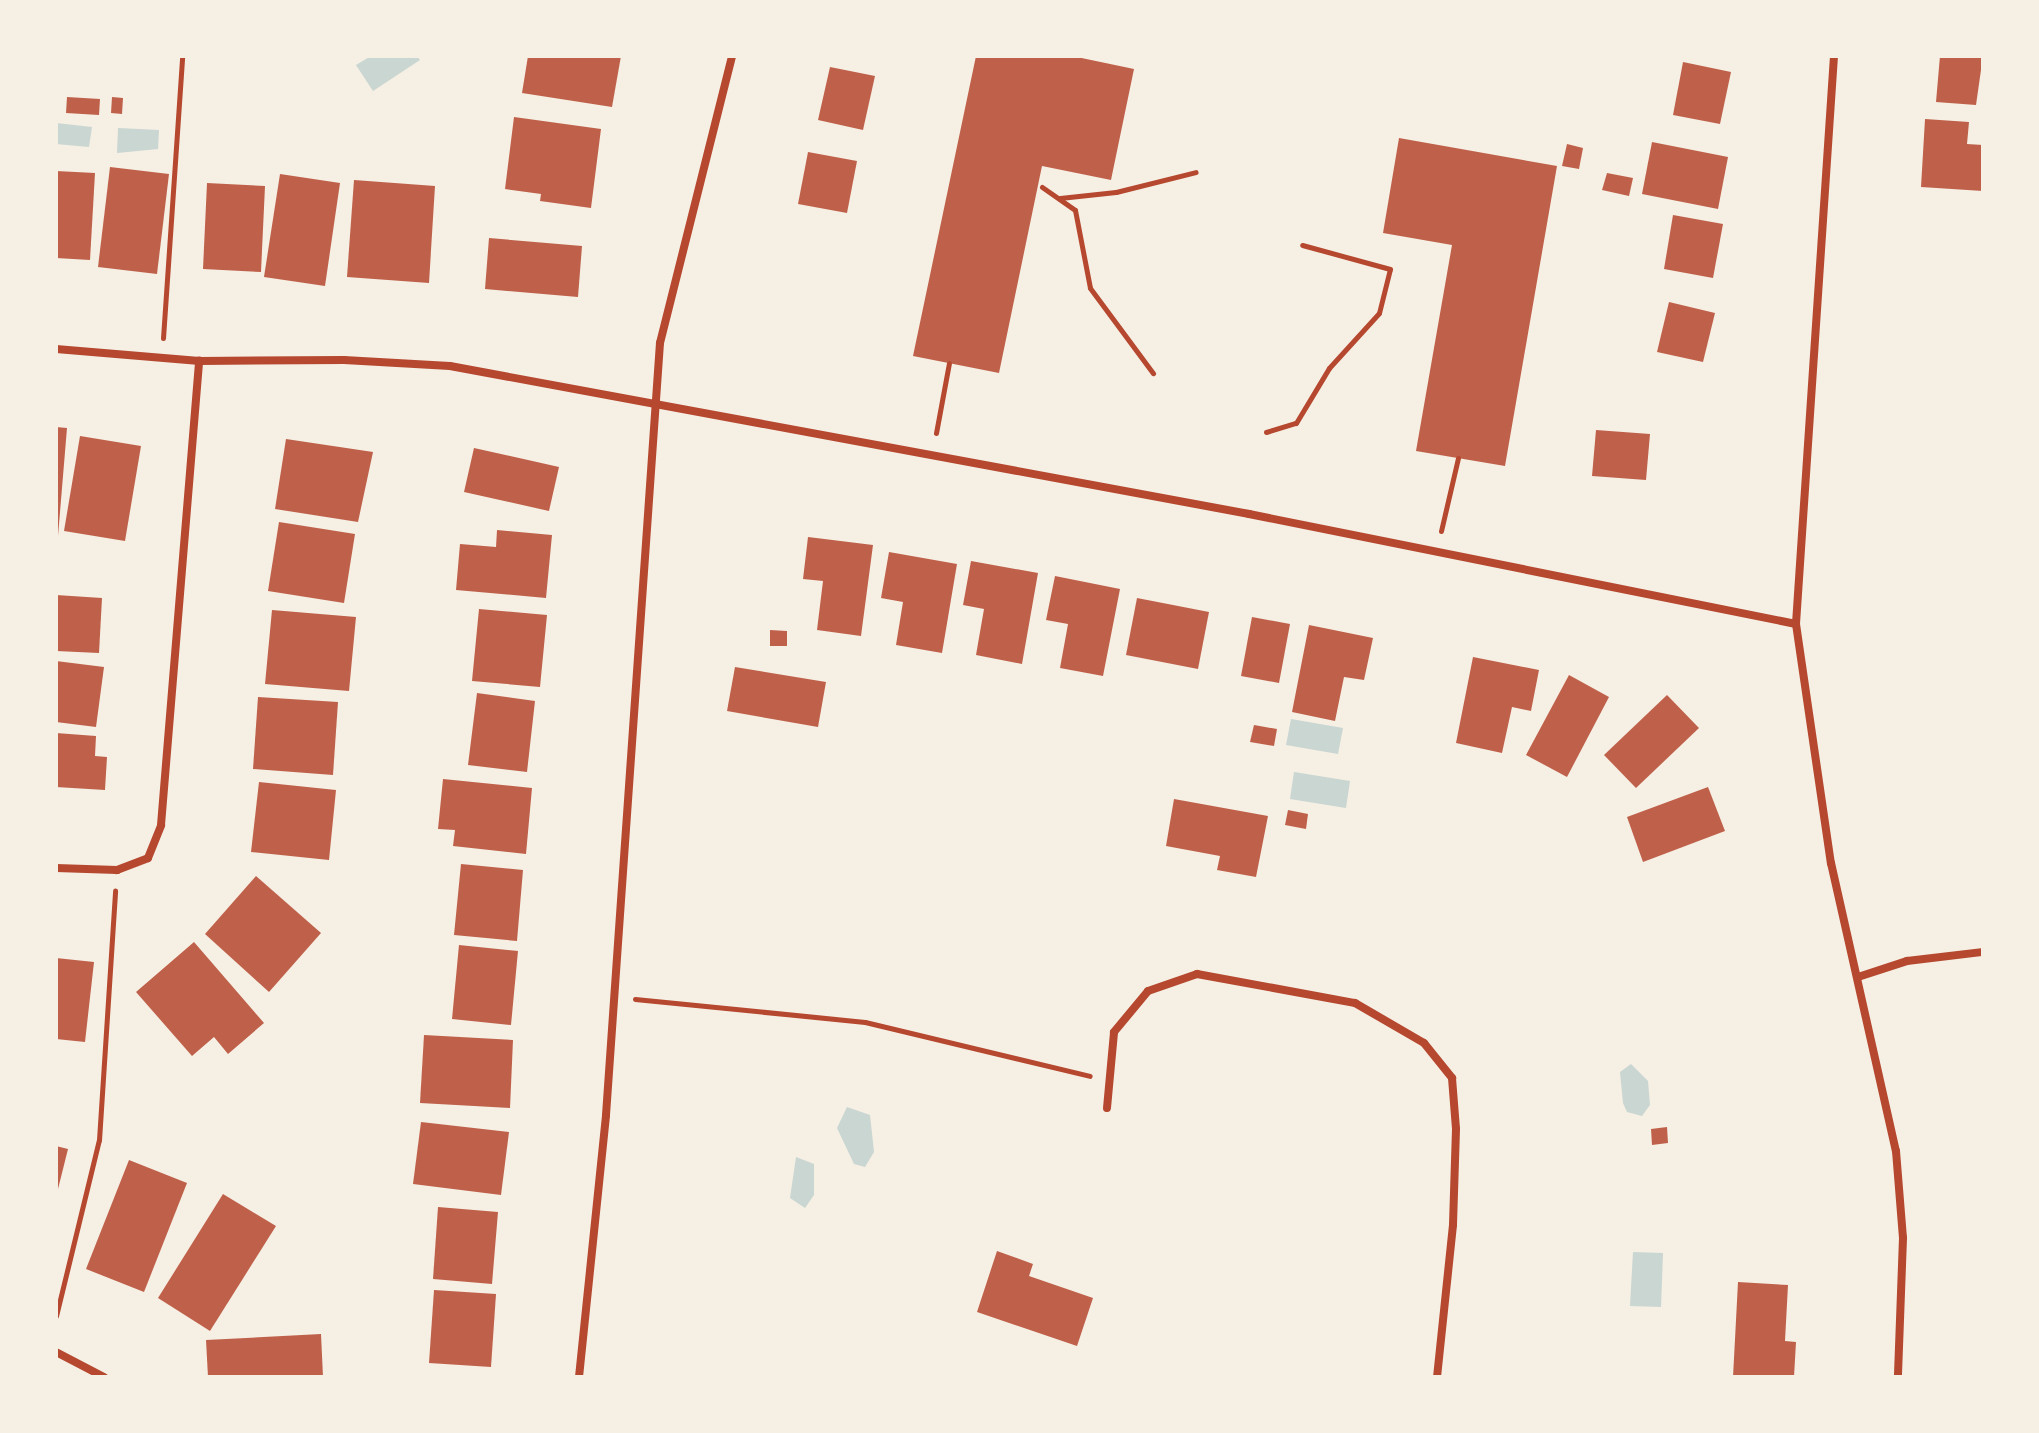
<!DOCTYPE html>
<html>
<head>
<meta charset="utf-8">
<style>
  body { margin:0 }
  #map { position:relative; width:2039px; height:1433px; overflow:hidden; background:#f6efe4; font-family:Quicksand,sans-serif }
  div>[style] { position:absolute }
  .water>* { inset:0; background:#c9d6d2 }
  .building>* { inset:0; background:#bf614a }
  .path>* { height:5px; margin:-2.5px; padding:0 2.5px; transform-origin:2.5px; border-radius:2.5px; background:#b5482f }
  .minor>* { height:8px; margin:-4px; padding:0 4px; transform-origin:4px; border-radius:4px; background:#b5482f }
  span { translate:-50% -50%; white-space:nowrap; text-align:center; line-height:1.15; -webkit-text-stroke:7px #f6efe4; paint-order:stroke }
  .frame { position:absolute; inset:0; border:58px solid #f6efe4; pointer-events:none }
</style>
</head>
<body>
<div id="map">
  <div class="water">
    <div style="clip-path:polygon(371px 56px,417px 56px,420px 60px,373px 91px,356px 65px)"></div>
    <div style="clip-path:polygon(56px 123px,92px 127px,89px 147px,56px 144px)"></div>
    <div style="clip-path:polygon(118px 128px,159px 130px,158px 149px,117px 153px)"></div>
    <div style="clip-path:polygon(1291px 719px,1343px 728px,1338px 754px,1286px 745px)"></div>
    <div style="clip-path:polygon(1294px 772px,1350px 781px,1346px 808px,1290px 799px)"></div>
    <div style="clip-path:polygon(1631px 1064px,1648px 1081px,1650px 1105px,1642px 1116px,1627px 1112px,1623px 1103px,1620px 1072px)"></div>
    <div style="clip-path:polygon(847px 1107px,870px 1115px,874px 1152px,865px 1167px,854px 1164px,837px 1128px)"></div>
    <div style="clip-path:polygon(796px 1157px,814px 1164px,814px 1195px,805px 1208px,790px 1198px)"></div>
    <div style="clip-path:polygon(1633px 1252px,1663px 1253px,1661px 1307px,1630px 1306px)"></div>
  </div>
  <div class="building">
    <div style="clip-path:polygon(528px 56px,621px 56px,612px 107px,522px 93px)"></div>
    <div style="clip-path:polygon(976px 56px,1072px 56px,1134px 69px,1111px 180px,1042px 166px,999px 373px,913px 356px)"></div>
    <div style="clip-path:polygon(1940px 56px,1983px 56px,1976px 105px,1936px 102px)"></div>
    <div style="clip-path:polygon(1683px 62px,1731px 72px,1720px 124px,1673px 115px)"></div>
    <div style="clip-path:polygon(830px 67px,875px 76px,863px 130px,818px 120px)"></div>
    <div style="clip-path:polygon(67px 97px,100px 99px,99px 115px,66px 113px)"></div>
    <div style="clip-path:polygon(112px 97px,123px 98px,122px 114px,111px 113px)"></div>
    <div style="clip-path:polygon(514px 117px,601px 129px,591px 208px,540px 201px,541px 194px,505px 189px)"></div>
    <div style="clip-path:polygon(1925px 119px,1969px 122px,1967px 144px,1983px 145px,1983px 191px,1921px 187px)"></div>
    <div style="clip-path:polygon(1399px 138px,1557px 166px,1505px 466px,1416px 451px,1452px 245px,1383px 233px)"></div>
    <div style="clip-path:polygon(1652px 142px,1728px 157px,1718px 209px,1642px 194px)"></div>
    <div style="clip-path:polygon(1567px 144px,1583px 148px,1579px 169px,1562px 166px)"></div>
    <div style="clip-path:polygon(808px 152px,857px 161px,847px 213px,798px 204px)"></div>
    <div style="clip-path:polygon(110px 167px,169px 174px,157px 274px,98px 267px)"></div>
    <div style="clip-path:polygon(56px 171px,95px 173px,90px 260px,56px 258px)"></div>
    <div style="clip-path:polygon(1607px 173px,1633px 178px,1629px 196px,1602px 190px)"></div>
    <div style="clip-path:polygon(280px 174px,340px 183px,325px 286px,264px 277px)"></div>
    <div style="clip-path:polygon(354px 180px,435px 186px,429px 283px,347px 277px)"></div>
    <div style="clip-path:polygon(207px 183px,265px 186px,261px 272px,203px 269px)"></div>
    <div style="clip-path:polygon(1673px 215px,1723px 224px,1713px 278px,1664px 269px)"></div>
    <div style="clip-path:polygon(489px 238px,582px 246px,578px 297px,485px 289px)"></div>
    <div style="clip-path:polygon(1669px 302px,1715px 313px,1703px 362px,1657px 352px)"></div>
    <div style="clip-path:polygon(56px 427px,67px 428px,58px 536px,56px 536px)"></div>
    <div style="clip-path:polygon(1596px 430px,1650px 434px,1646px 480px,1592px 476px)"></div>
    <div style="clip-path:polygon(80px 436px,141px 446px,125px 541px,64px 531px)"></div>
    <div style="clip-path:polygon(286px 439px,373px 452px,358px 522px,275px 509px)"></div>
    <div style="clip-path:polygon(474px 448px,559px 467px,549px 511px,464px 492px)"></div>
    <div style="clip-path:polygon(279px 522px,355px 534px,344px 603px,268px 591px)"></div>
    <div style="clip-path:polygon(497px 530px,552px 535px,546px 598px,456px 590px,460px 544px,496px 547px)"></div>
    <div style="clip-path:polygon(808px 537px,873px 545px,861px 636px,817px 630px,823px 581px,803px 579px)"></div>
    <div style="clip-path:polygon(889px 552px,957px 564px,942px 653px,896px 645px,903px 602px,881px 598px)"></div>
    <div style="clip-path:polygon(971px 561px,1038px 573px,1022px 664px,976px 655px,984px 609px,963px 605px)"></div>
    <div style="clip-path:polygon(1055px 576px,1120px 589px,1103px 676px,1060px 668px,1068px 624px,1046px 620px)"></div>
    <div style="clip-path:polygon(56px 595px,102px 598px,99px 653px,56px 651px)"></div>
    <div style="clip-path:polygon(1137px 598px,1209px 612px,1198px 669px,1126px 655px)"></div>
    <div style="clip-path:polygon(479px 609px,547px 615px,540px 687px,472px 681px)"></div>
    <div style="clip-path:polygon(272px 610px,356px 617px,349px 691px,265px 684px)"></div>
    <div style="clip-path:polygon(1252px 617px,1290px 624px,1279px 683px,1241px 676px)"></div>
    <div style="clip-path:polygon(1309px 625px,1373px 638px,1364px 680px,1344px 677px,1335px 721px,1292px 712px)"></div>
    <div style="clip-path:polygon(770px 630px,787px 631px,787px 646px,770px 646px)"></div>
    <div style="clip-path:polygon(1473px 657px,1539px 670px,1531px 711px,1512px 707px,1502px 753px,1456px 743px)"></div>
    <div style="clip-path:polygon(56px 661px,104px 667px,96px 727px,56px 722px)"></div>
    <div style="clip-path:polygon(735px 667px,826px 682px,818px 727px,727px 711px)"></div>
    <div style="clip-path:polygon(1569px 675px,1609px 697px,1567px 777px,1526px 755px)"></div>
    <div style="clip-path:polygon(477px 693px,535px 701px,527px 772px,468px 765px)"></div>
    <div style="clip-path:polygon(1667px 695px,1699px 728px,1636px 788px,1604px 755px)"></div>
    <div style="clip-path:polygon(258px 697px,338px 702px,333px 775px,253px 769px)"></div>
    <div style="clip-path:polygon(1254px 725px,1277px 729px,1274px 746px,1250px 742px)"></div>
    <div style="clip-path:polygon(56px 733px,96px 736px,95px 756px,107px 757px,105px 790px,56px 787px)"></div>
    <div style="clip-path:polygon(443px 779px,532px 788px,526px 854px,453px 846px,455px 830px,438px 829px)"></div>
    <div style="clip-path:polygon(259px 782px,336px 790px,329px 860px,251px 852px)"></div>
    <div style="clip-path:polygon(1708px 787px,1725px 831px,1643px 862px,1627px 817px)"></div>
    <div style="clip-path:polygon(1174px 799px,1268px 816px,1256px 877px,1217px 870px,1220px 856px,1166px 846px)"></div>
    <div style="clip-path:polygon(1288px 810px,1308px 814px,1306px 829px,1285px 825px)"></div>
    <div style="clip-path:polygon(461px 864px,523px 870px,517px 941px,454px 935px)"></div>
    <div style="clip-path:polygon(256px 876px,321px 933px,269px 992px,205px 934px)"></div>
    <div style="clip-path:polygon(194px 942px,264px 1023px,228px 1054px,214px 1037px,192px 1056px,136px 992px)"></div>
    <div style="clip-path:polygon(459px 945px,518px 951px,511px 1025px,452px 1019px)"></div>
    <div style="clip-path:polygon(56px 958px,94px 962px,85px 1042px,56px 1039px)"></div>
    <div style="clip-path:polygon(424px 1035px,513px 1040px,510px 1108px,420px 1103px)"></div>
    <div style="clip-path:polygon(421px 1122px,509px 1132px,501px 1195px,413px 1184px)"></div>
    <div style="clip-path:polygon(1667px 1127px,1668px 1143px,1652px 1145px,1651px 1129px)"></div>
    <div style="clip-path:polygon(56px 1146px,68px 1149px,57px 1193px,56px 1192px)"></div>
    <div style="clip-path:polygon(129px 1160px,187px 1183px,144px 1292px,86px 1269px)"></div>
    <div style="clip-path:polygon(223px 1194px,276px 1226px,210px 1331px,158px 1298px)"></div>
    <div style="clip-path:polygon(438px 1207px,498px 1212px,492px 1284px,433px 1279px)"></div>
    <div style="clip-path:polygon(997px 1251px,1033px 1264px,1029px 1276px,1093px 1298px,1077px 1346px,977px 1312px)"></div>
    <div style="clip-path:polygon(1738px 1282px,1788px 1285px,1785px 1341px,1796px 1342px,1794px 1377px,1733px 1377px)"></div>
    <div style="clip-path:polygon(434px 1290px,496px 1294px,491px 1367px,429px 1363px)"></div>
    <div style="clip-path:polygon(321px 1334px,323px 1377px,208px 1377px,206px 1340px)"></div>
  </div>
  <div class="path">
    <div style="left:1042px;top:187px;width:40px;rotate:34.9deg"></div>
    <div style="left:1075px;top:210px;width:79px;rotate:79.1deg"></div>
    <div style="left:1090px;top:288px;width:106px;rotate:53.5deg"></div>
    <div style="left:1060px;top:198px;width:56px;rotate:-6.1deg"></div>
    <div style="left:1116px;top:192px;width:82px;rotate:-14deg"></div>
    <div style="left:163px;top:338px;width:283px;rotate:-86.1deg"></div>
    <div style="left:1266px;top:432px;width:31px;rotate:-17deg"></div>
    <div style="left:1296px;top:423px;width:64px;rotate:-59deg"></div>
    <div style="left:1329px;top:368px;width:74px;rotate:-47.7deg"></div>
    <div style="left:1379px;top:313px;width:45px;rotate:-76deg"></div>
    <div style="left:1390px;top:269px;width:91px;rotate:-164.7deg"></div>
    <div style="left:936px;top:433px;width:71px;rotate:-79.5deg"></div>
    <div style="left:1441px;top:531px;width:75px;rotate:-76.9deg"></div>
    <div style="left:635px;top:999px;width:231px;rotate:5.7deg"></div>
    <div style="left:865px;top:1022px;width:231px;rotate:13.5deg"></div>
    <div style="left:56px;top:1316px;width:181px;rotate:-76.3deg"></div>
    <div style="left:99px;top:1140px;width:250px;rotate:-86.3deg"></div>
  </div>
  <div class="minor">
    <div style="left:1834px;top:56px;width:569px;rotate:93.83deg"></div>
    <div style="left:1796px;top:624px;width:242px;rotate:81.7deg"></div>
    <div style="left:1831px;top:863px;width:295px;rotate:77.3deg"></div>
    <div style="left:1896px;top:1151px;width:87px;rotate:85.4deg"></div>
    <div style="left:1903px;top:1238px;width:139px;rotate:92.1deg"></div>
    <div style="left:56px;top:349px;width:144px;rotate:4.8deg"></div>
    <div style="left:199px;top:361px;width:145px;rotate:-0.4deg"></div>
    <div style="left:344px;top:360px;width:106px;rotate:3.2deg"></div>
    <div style="left:450px;top:366px;width:813px;rotate:10.49deg"></div>
    <div style="left:1249px;top:514px;width:558px;rotate:11.37deg"></div>
    <div style="left:56px;top:868px;width:61px;rotate:1.9deg"></div>
    <div style="left:117px;top:870px;width:33px;rotate:-21deg"></div>
    <div style="left:148px;top:858px;width:35px;rotate:-68deg"></div>
    <div style="left:161px;top:825px;width:466px;rotate:-85.3deg"></div>
    <div style="left:1858px;top:977px;width:52px;rotate:-18.1deg"></div>
    <div style="left:1907px;top:961px;width:77px;rotate:-6.8deg"></div>
    <div style="left:1107px;top:1108px;width:76px;rotate:-84.7deg"></div>
    <div style="left:1114px;top:1032px;width:53px;rotate:-50.3deg"></div>
    <div style="left:1148px;top:991px;width:52px;rotate:-19.1deg"></div>
    <div style="left:1197px;top:974px;width:161px;rotate:10.4deg"></div>
    <div style="left:1355px;top:1003px;width:80px;rotate:30.1deg"></div>
    <div style="left:1424px;top:1043px;width:45px;rotate:51.3deg"></div>
    <div style="left:1452px;top:1078px;width:51px;rotate:85.5deg"></div>
    <div style="left:1456px;top:1129px;width:96px;rotate:91.8deg"></div>
    <div style="left:1453px;top:1225px;width:153px;rotate:96deg"></div>
    <div style="left:56px;top:1352px;width:54px;rotate:27.5deg"></div>
    <div style="left:579px;top:1377px;width:263px;rotate:-84.1deg"></div>
    <div style="left:606px;top:1115px;width:774px;rotate:-86deg"></div>
    <div style="left:660px;top:343px;width:296px;rotate:-75.9deg"></div>
  </div>
  <div class="frame"></div>
</div>
</body>
</html>
